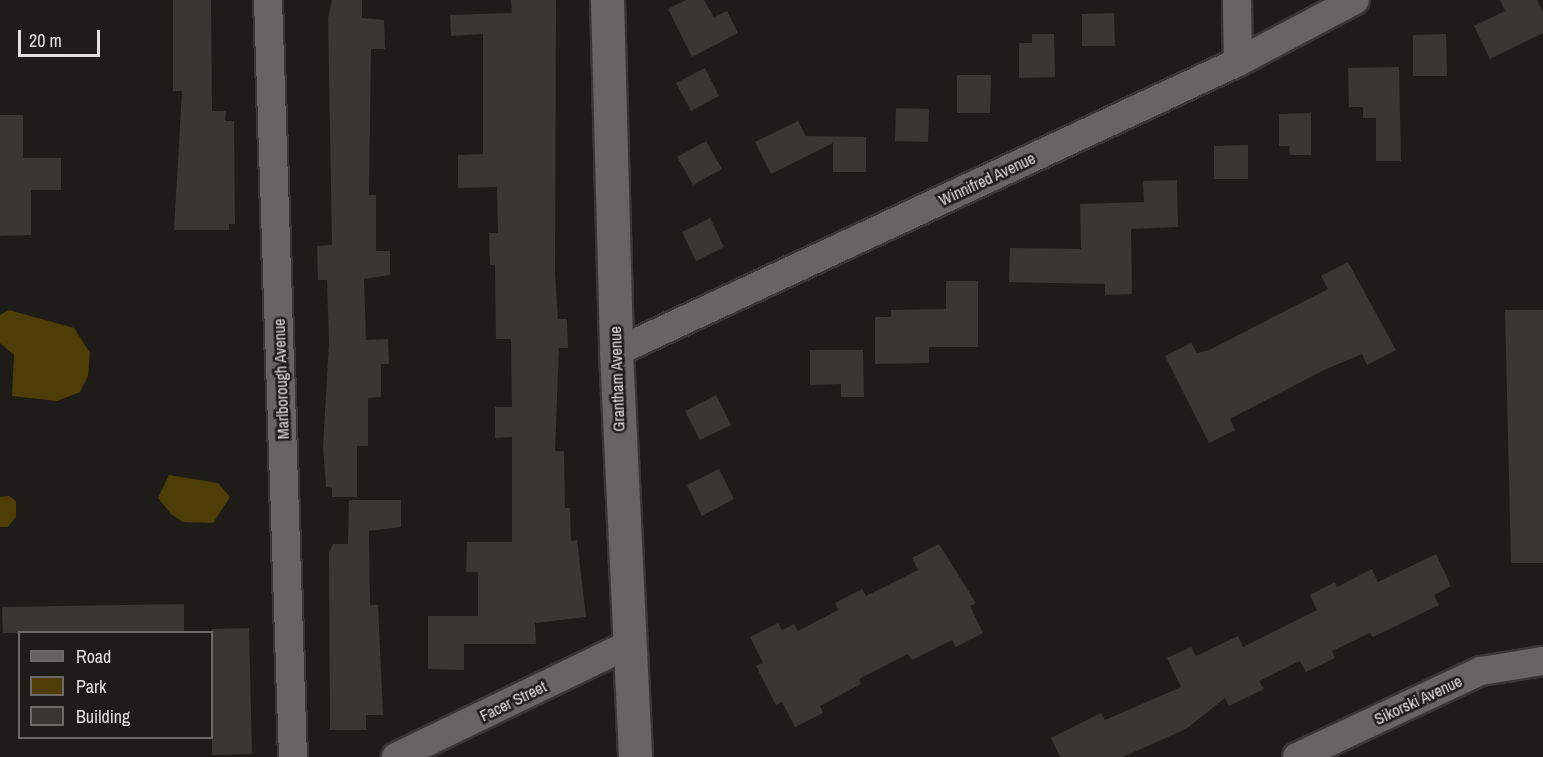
<!DOCTYPE html>
<html>
<head>
<meta charset="utf-8">
<style>
  body { margin:0 }
  #map { position:relative; width:1543px; height:757px; overflow:hidden; background:#1e1c18; font-family:"Archivo Narrow",sans-serif }
  div>[style] { position:absolute }
  .green>* { inset:0; background:#4e3d05 }
  .building>* { inset:0; background:#383732 }
  .roads { filter:drop-shadow(2px 0 #383734) drop-shadow(-2px 0 #383734) drop-shadow(0 2px #383734) drop-shadow(0 -2px #383734) }
  .minor>* { height:28px; margin:-14px; padding:0 14px; transform-origin:14px; border-radius:14px; background:#676561 }
  .tertiary>* { height:33px; margin:-16.5px; padding:0 16.5px; transform-origin:16.5px; border-radius:16.5px; background:#676561 }
  span { translate:-50% -50%; white-space:nowrap; text-align:center; line-height:1.15; -webkit-text-stroke:5px #1e1c18; paint-order:stroke }
  .street-label { font-size:16px; color:#e1e0dd }
  .legend { position:absolute; left:18px; top:631px; width:195px; height:108px; box-sizing:border-box; background:#1e1c18; border:2px solid #6c6a67; margin:0; padding:8px 10px; list-style:none; font-size:18px; color:#e1e0dd }
  .legend li { display:flex; align-items:center; gap:12px; height:30px }
  .legend b { width:30px; border:2px solid #6c6a67 }
  .scale { position:absolute; left:18px; top:30px; width:82px; height:27px; box-sizing:border-box; border:3px solid #e1e0dd; border-top:0; padding-left:8px; font-size:18px; line-height:21px; white-space:nowrap; color:#e1e0dd; -webkit-text-stroke:4px #1e1c18; paint-order:stroke }
</style>
</head>
<body>
<div id="map">
  <div class="green">
    <div style="clip-path:polygon(9px 310px,74px 328px,90px 353px,88px 376px,80px 392px,57px 401px,12px 396px,14px 355px,0 343px,0 315px)"></div>
    <div style="clip-path:polygon(169px 475px,218px 483px,230px 497px,213px 523px,183px 522px,171px 514px,158px 498px)"></div>
    <div style="clip-path:polygon(9px 496px,16px 501px,16px 517px,8px 527px,0 527px,0 497px)"></div>
  </div>
  <div class="building">
    <div style="clip-path:polygon(173px 0,211px 0,212px 111px,226px 111px,225px 121px,234px 121px,235px 224px,229px 224px,229px 230px,174px 230px,182px 91px,173px 91px)"></div>
    <div style="clip-path:polygon(332px 0,362px 0,362px 18px,384px 20px,385px 49px,371px 49px,369px 195px,376px 195px,376px 251px,390px 251px,390px 275px,364px 279px,366px 340px,388px 339px,389px 364px,381px 364px,381px 397px,368px 398px,368px 446px,357px 446px,357px 497px,332px 497px,332px 488px,326px 487px,323px 446px,329px 342px,327px 280px,318px 280px,317px 246px,332px 245px,328px 18px)"></div>
    <div style="clip-path:polygon(511px 0,556px 0,555px 274px,558px 319px,567px 319px,568px 348px,559px 348px,555px 451px,564px 451px,565px 508px,570px 508px,571px 541px,577px 540px,586px 617px,535px 623px,536px 644px,464px 644px,464px 670px,428px 669px,428px 616px,478px 616px,478px 572px,466px 572px,467px 542px,512px 542px,512px 437px,495px 438px,495px 407px,512px 407px,511px 339px,496px 339px,495px 265px,490px 265px,489px 233px,498px 233px,497px 187px,458px 188px,458px 155px,483px 154px,483px 34px,451px 36px,450px 15px,512px 13px)"></div>
    <div style="clip-path:polygon(686px 0,704px 0,714px 17px,727px 11px,738px 33px,692px 57px,668px 9px)"></div>
    <div style="clip-path:polygon(1500px 0,1537px 0,1543px 12px,1543px 33px,1490px 59px,1474px 26px,1505px 11px)"></div>
    <div style="clip-path:polygon(1114px 13px,1115px 46px,1082px 46px,1082px 14px)"></div>
    <div style="clip-path:polygon(1032px 34px,1054px 34px,1055px 77px,1019px 78px,1019px 43px,1032px 43px)"></div>
    <div style="clip-path:polygon(1446px 34px,1447px 76px,1413px 76px,1413px 35px)"></div>
    <div style="clip-path:polygon(1399px 67px,1401px 161px,1376px 161px,1376px 118px,1363px 118px,1363px 107px,1349px 107px,1348px 68px)"></div>
    <div style="clip-path:polygon(705px 68px,719px 96px,691px 111px,676px 83px)"></div>
    <div style="clip-path:polygon(957px 75px,991px 75px,990px 113px,957px 113px)"></div>
    <div style="clip-path:polygon(896px 108px,929px 109px,928px 142px,895px 141px)"></div>
    <div style="clip-path:polygon(1311px 113px,1311px 155px,1290px 155px,1289px 146px,1279px 146px,1279px 114px)"></div>
    <div style="clip-path:polygon(0 115px,23px 115px,23px 158px,61px 158px,61px 190px,31px 190px,31px 235px,0 236px)"></div>
    <div style="clip-path:polygon(798px 121px,806px 136px,866px 137px,866px 172px,833px 172px,833px 143px,771px 174px,755px 142px)"></div>
    <div style="clip-path:polygon(706px 141px,722px 169px,693px 185px,677px 157px)"></div>
    <div style="clip-path:polygon(1248px 145px,1248px 179px,1214px 179px,1214px 146px)"></div>
    <div style="clip-path:polygon(1177px 180px,1178px 227px,1131px 229px,1132px 294px,1105px 295px,1105px 284px,1009px 282px,1010px 248px,1081px 249px,1080px 204px,1144px 202px,1143px 181px)"></div>
    <div style="clip-path:polygon(710px 218px,724px 247px,696px 261px,682px 232px)"></div>
    <div style="clip-path:polygon(1348px 262px,1396px 350px,1367px 365px,1362px 354px,1324px 370px,1230px 419px,1235px 430px,1209px 443px,1165px 356px,1191px 343px,1197px 353px,1209px 350px,1328px 289px,1321px 276px)"></div>
    <div style="clip-path:polygon(946px 281px,978px 281px,978px 347px,929px 347px,929px 363px,875px 364px,875px 317px,891px 317px,891px 310px,946px 309px)"></div>
    <div style="clip-path:polygon(1505px 310px,1543px 310px,1543px 563px,1511px 563px)"></div>
    <div style="clip-path:polygon(810px 350px,863px 350px,864px 397px,841px 397px,841px 384px,810px 385px)"></div>
    <div style="clip-path:polygon(716px 395px,731px 425px,700px 440px,685px 411px)"></div>
    <div style="clip-path:polygon(719px 469px,734px 499px,702px 516px,687px 485px)"></div>
    <div style="clip-path:polygon(349px 500px,401px 500px,401px 527px,369px 531px,370px 605px,378px 605px,383px 715px,366px 715px,366px 730px,330px 730px,329px 553px,333px 544px,348px 544px)"></div>
    <div style="clip-path:polygon(939px 544px,976px 603px,970px 606px,983px 633px,956px 647px,952px 640px,912px 660px,908px 654px,859px 679px,861px 684px,820px 706px,823px 713px,795px 727px,782px 702px,776px 705px,756px 666px,763px 663px,750px 637px,778px 623px,782px 630px,794px 624px,798px 631px,838px 610px,835px 603px,862px 589px,866px 596px,918px 570px,912px 558px)"></div>
    <div style="clip-path:polygon(1436px 554px,1451px 586px,1434px 595px,1439px 605px,1373px 637px,1370px 633px,1332px 651px,1335px 658px,1306px 672px,1300px 661px,1259px 681px,1264px 689px,1229px 706px,1225px 698px,1186px 729px,1123px 757px,1060px 757px,1051px 738px,1101px 713px,1105px 720px,1181px 687px,1167px 658px,1191px 647px,1196px 656px,1238px 636px,1243px 647px,1317px 610px,1310px 595px,1335px 582px,1337px 587px,1372px 569px,1378px 582px)"></div>
    <div style="clip-path:polygon(184px 604px,184px 633px,3px 633px,2px 607px)"></div>
    <div style="clip-path:polygon(249px 628px,252px 754px,212px 755px,212px 629px)"></div>
  </div>
  <div class="roads">
    <div class="minor">
      <div style="left:268px;top:0;width:757px;rotate:88.11deg"></div>
      <div style="left:1237px;top:0;width:62px;rotate:89.1deg"></div>
      <div style="left:616px;top:352px;width:686px;rotate:-25deg"></div>
      <div style="left:1238px;top:62px;width:132px;rotate:-27.9deg"></div>
      <div style="left:396px;top:757px;width:260px;rotate:-25.8deg"></div>
      <div style="left:1297px;top:757px;width:203px;rotate:-25.1deg"></div>
      <div style="left:1481px;top:671px;width:63px;rotate:-9.2deg"></div>
    </div>
    <div class="tertiary">
      <div style="left:607px;top:0;width:352px;rotate:88.5deg"></div>
      <div style="left:616px;top:352px;width:405px;rotate:87.3deg"></div>
    </div>
  </div>
  <div class="street-label">
    <span style="left:987px;top:179px;rotate:-25deg">Winnifred Avenue</span>
    <span style="left:281px;top:379px;rotate:-92deg">Marlborough Avenue</span>
    <span style="left:617px;top:379px;rotate:-92deg">Grantham Avenue</span>
    <span style="left:1418px;top:700px;rotate:-25deg">Sikorski Avenue</span>
    <span style="left:513px;top:701px;rotate:-26deg">Facer Street</span>
  </div>
  <ul class="legend">
  <li><b style="height:8px;background:#676561"></b>Road</li>
  <li><b style="height:16px;background:#4e3d05"></b>Park</li>
  <li><b style="height:16px;background:#383732"></b>Building</li>
  </ul>
  <div class="scale">20 m</div>
</div>
</body>
</html>
